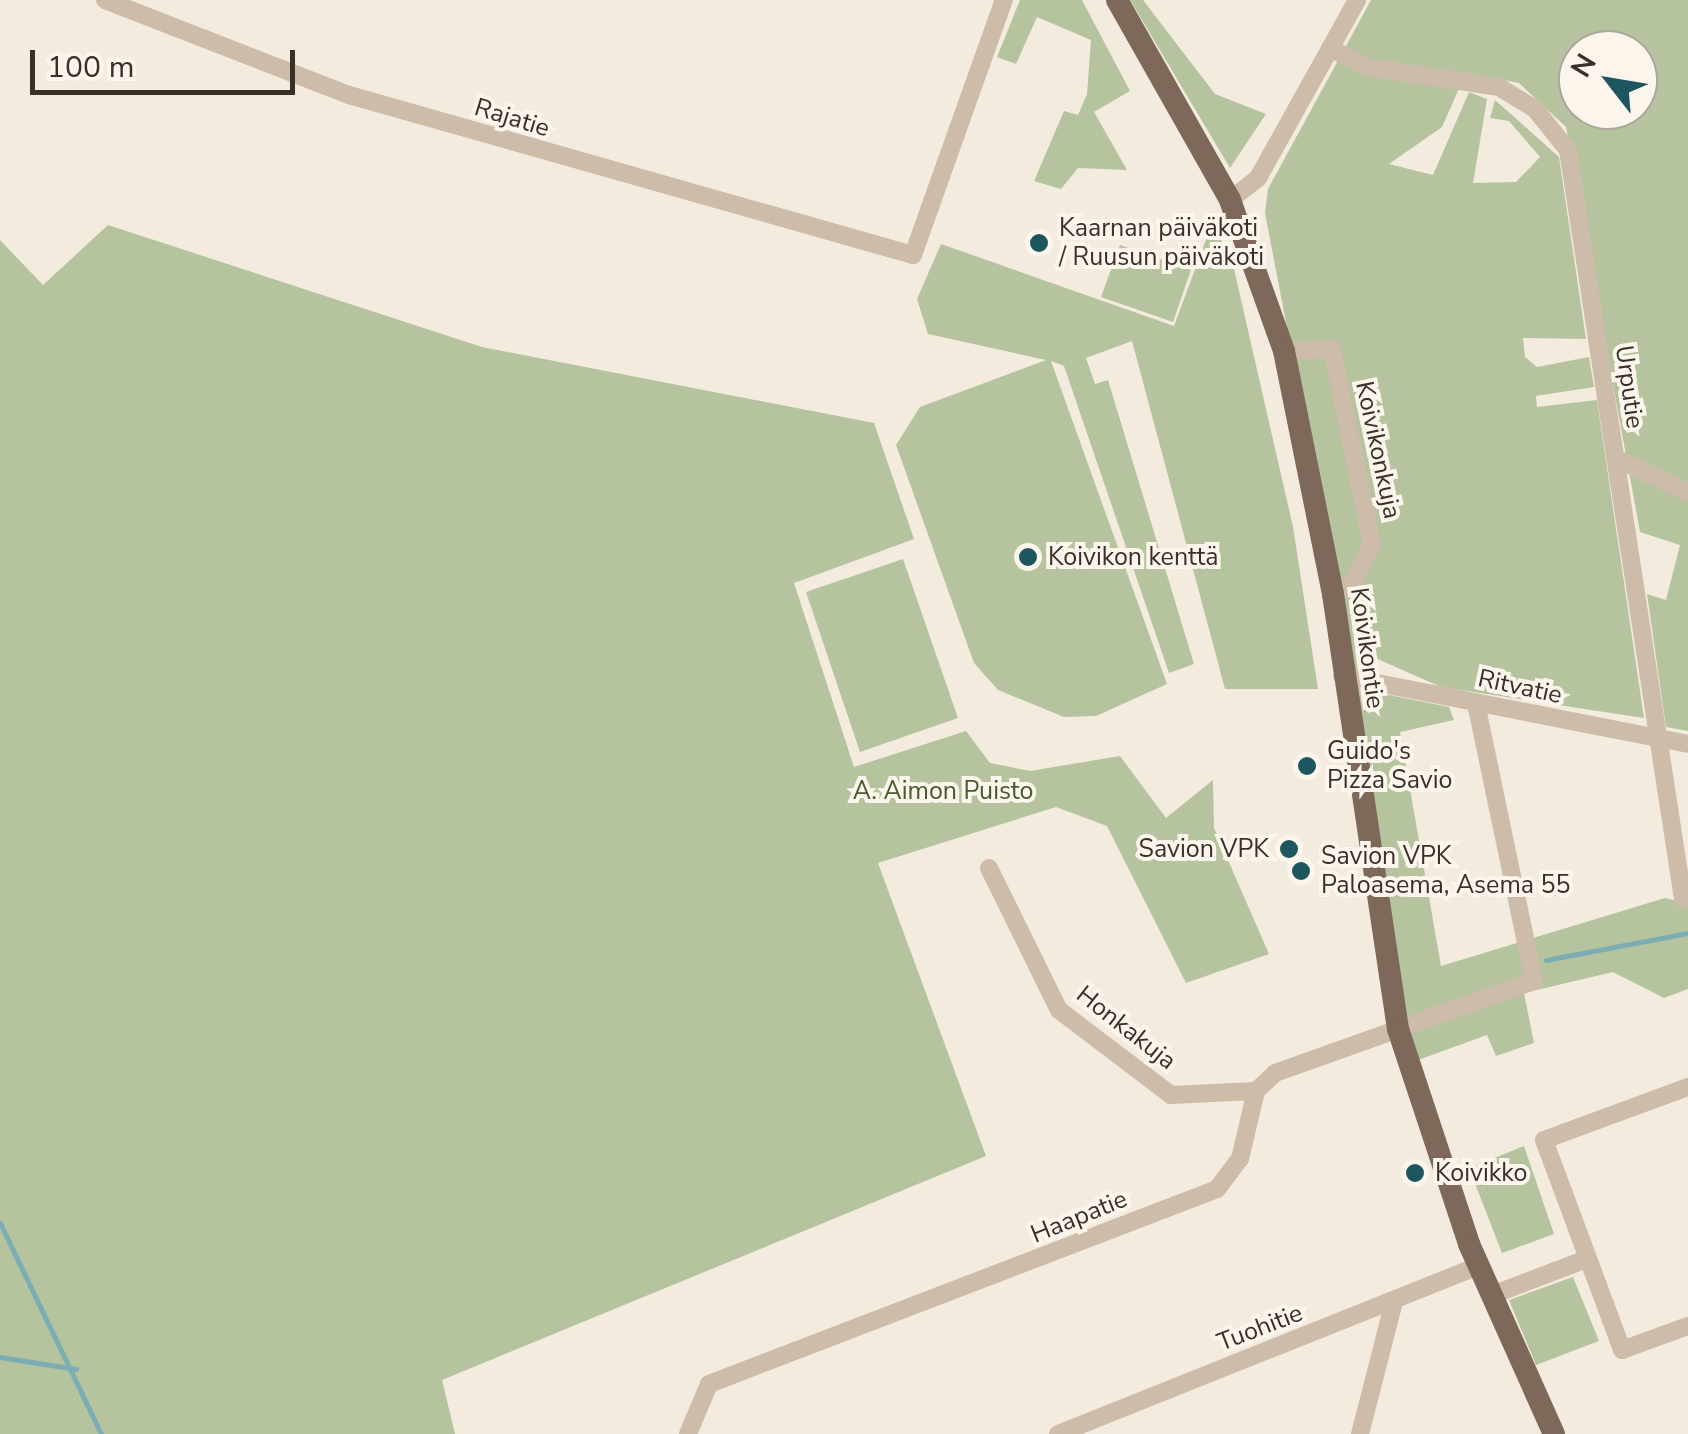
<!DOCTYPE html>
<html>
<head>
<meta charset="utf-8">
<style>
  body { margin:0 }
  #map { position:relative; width:1688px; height:1434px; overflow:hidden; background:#f4ebdf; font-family:"Nunito Sans",sans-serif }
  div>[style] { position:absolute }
  .green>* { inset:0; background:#b5c49e }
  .stream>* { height:5px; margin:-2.5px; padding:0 2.5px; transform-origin:2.5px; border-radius:2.5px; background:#7cadb3 }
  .minor>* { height:18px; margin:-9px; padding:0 9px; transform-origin:9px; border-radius:9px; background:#cdbcaa }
  .major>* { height:22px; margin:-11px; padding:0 11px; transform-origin:11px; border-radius:11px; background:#7d685a }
  .dots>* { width:28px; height:28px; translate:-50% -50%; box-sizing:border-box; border:5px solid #fbf5ec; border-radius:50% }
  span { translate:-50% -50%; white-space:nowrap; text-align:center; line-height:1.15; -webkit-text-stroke:8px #fbf5ec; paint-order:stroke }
  .street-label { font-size:25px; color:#3a302a }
  .poi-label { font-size:25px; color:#3a302a }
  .left { translate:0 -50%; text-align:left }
  .right { translate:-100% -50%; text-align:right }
  .park-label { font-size:25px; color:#465a2c }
  .north { position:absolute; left:1558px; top:30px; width:100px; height:100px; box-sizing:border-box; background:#fbf5ec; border:2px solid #aea69e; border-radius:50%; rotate:301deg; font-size:28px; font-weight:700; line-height:40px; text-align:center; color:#3a302a }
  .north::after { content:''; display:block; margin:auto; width:35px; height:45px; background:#1d565e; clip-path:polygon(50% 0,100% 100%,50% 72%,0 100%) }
  .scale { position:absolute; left:30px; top:50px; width:265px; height:45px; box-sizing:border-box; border:5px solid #3a302a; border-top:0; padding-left:12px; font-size:30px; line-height:35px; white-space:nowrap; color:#3a302a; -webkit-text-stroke:8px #fbf5ec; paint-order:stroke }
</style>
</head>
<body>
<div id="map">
  <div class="green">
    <div style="clip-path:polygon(1020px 0,1082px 0,1130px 91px,1094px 112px,1127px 170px,1078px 168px,1061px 189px,1034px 181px,1064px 111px,1078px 115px,1087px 94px,1091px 40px,1037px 17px,1016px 64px,997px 57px)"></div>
    <div style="clip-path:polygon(1130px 0,1143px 0,1215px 94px,1266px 114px,1230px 168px)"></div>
    <div style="clip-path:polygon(evenodd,1371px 0,1688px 0,1688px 731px,1666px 727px,1647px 594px,1666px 600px,1680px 545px,1640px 532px,1566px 127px,1519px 83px,1466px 73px,1442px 127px,1389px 164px,1433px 175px,1469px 92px,1487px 99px,1473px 183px,1516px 182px,1540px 157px,1509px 121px,1490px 118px,1495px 100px,1559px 157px,1586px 339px,1523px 338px,1525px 357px,1537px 367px,1589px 357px,1594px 387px,1536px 396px,1537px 407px,1597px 400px,1644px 718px,1441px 687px,1355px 649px,1363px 711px,1384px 694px,1449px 707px,1454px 720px,1400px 732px,1441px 966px,1665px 898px,1688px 904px,1688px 989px,1664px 998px,1613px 972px,1524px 993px,1534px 1043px,1496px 1056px,1487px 1035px,1418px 1060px,1406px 1034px,1349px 651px,1265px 213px,1268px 189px,1371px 0,1578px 50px,1638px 50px,1638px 110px,1578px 110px,1578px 50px)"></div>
    <div style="clip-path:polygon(1213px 221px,1234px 269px,1293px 527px,1318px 689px,1225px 689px,1132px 341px,1086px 358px,1095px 384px,1108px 380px,1194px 664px,1169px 673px,1064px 366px,1051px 361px,1167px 684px,1096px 716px,1064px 717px,998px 690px,974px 663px,896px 445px,920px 407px,1046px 360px,928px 334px,917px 299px,941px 244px,1174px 326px)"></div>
    <div style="clip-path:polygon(108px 225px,482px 347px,874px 423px,914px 539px,794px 583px,854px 767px,966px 731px,990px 763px,1030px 771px,1120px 756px,1166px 818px,1213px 780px,1214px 828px,1269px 954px,1186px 983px,1107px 826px,1056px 807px,878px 863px,986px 1156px,442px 1380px,455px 1434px,0 1434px,0 240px,43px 285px)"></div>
    <div style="clip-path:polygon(1120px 245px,1191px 270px,1173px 322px,1101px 297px)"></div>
    <div style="clip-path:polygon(903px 559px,958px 718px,860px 752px,806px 592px)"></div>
    <div style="clip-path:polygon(1524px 1146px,1554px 1234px,1502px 1253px,1469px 1168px)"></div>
    <div style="clip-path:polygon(1573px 1277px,1599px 1341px,1536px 1365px,1509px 1300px)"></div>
  </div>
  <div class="stream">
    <div style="left:1546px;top:960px;width:145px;rotate:-10.8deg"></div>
    <div style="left:0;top:1223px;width:234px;rotate:64.4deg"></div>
    <div style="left:0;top:1357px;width:77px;rotate:9deg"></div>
  </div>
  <div class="minor">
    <div style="left:105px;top:0;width:262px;rotate:21.3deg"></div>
    <div style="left:349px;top:95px;width:586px;rotate:15.84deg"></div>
    <div style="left:913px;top:255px;width:271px;rotate:-70.4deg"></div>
    <div style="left:1330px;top:48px;width:42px;rotate:27.2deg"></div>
    <div style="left:1367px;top:67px;width:134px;rotate:8.6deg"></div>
    <div style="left:1499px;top:87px;width:42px;rotate:31.4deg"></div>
    <div style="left:1535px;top:109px;width:53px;rotate:51.2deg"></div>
    <div style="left:1568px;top:150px;width:758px;rotate:81.27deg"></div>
    <div style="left:1230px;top:200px;width:36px;rotate:-38deg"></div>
    <div style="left:1258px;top:178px;width:204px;rotate:-60.9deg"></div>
    <div style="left:1284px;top:351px;width:48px;rotate:-2.4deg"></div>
    <div style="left:1332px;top:349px;width:200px;rotate:78.5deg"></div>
    <div style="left:1372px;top:545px;width:43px;rotate:117.8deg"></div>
    <div style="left:1352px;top:583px;width:22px;rotate:150deg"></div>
    <div style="left:1615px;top:458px;width:81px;rotate:25deg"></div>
    <div style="left:1342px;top:676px;width:353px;rotate:11.1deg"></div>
    <div style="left:989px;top:868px;width:158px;rotate:63.8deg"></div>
    <div style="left:1059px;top:1010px;width:141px;rotate:37.2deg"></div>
    <div style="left:1171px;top:1095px;width:85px;rotate:-2.7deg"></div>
    <div style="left:1688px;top:1087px;width:153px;rotate:159.8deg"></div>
    <div style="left:1544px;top:1140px;width:224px;rotate:69.6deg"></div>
    <div style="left:1622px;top:1350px;width:70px;rotate:-20deg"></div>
    <div style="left:1492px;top:1295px;width:102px;rotate:-20.8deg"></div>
    <div style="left:688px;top:1434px;width:54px;rotate:-67.2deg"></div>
    <div style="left:709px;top:1384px;width:544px;rotate:-21deg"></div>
    <div style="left:1217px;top:1189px;width:38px;rotate:-53deg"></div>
    <div style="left:1240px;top:1159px;width:70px;rotate:-76.8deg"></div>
    <div style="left:1256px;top:1091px;width:26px;rotate:-43deg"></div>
    <div style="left:1275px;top:1073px;width:275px;rotate:-19.6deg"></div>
    <div style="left:1534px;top:981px;width:284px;rotate:-101.8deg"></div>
    <div style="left:1058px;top:1434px;width:453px;rotate:-21.8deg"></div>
    <div style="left:1360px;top:1434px;width:136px;rotate:-75.6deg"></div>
  </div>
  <div class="major">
    <div style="left:1117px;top:0;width:230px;rotate:60.5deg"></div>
    <div style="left:1230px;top:200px;width:160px;rotate:70.3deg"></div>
    <div style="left:1284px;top:351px;width:248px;rotate:78.6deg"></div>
    <div style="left:1333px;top:594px;width:440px;rotate:81.5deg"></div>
    <div style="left:1398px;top:1029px;width:226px;rotate:71.7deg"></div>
    <div style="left:1469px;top:1244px;width:208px;rotate:65.9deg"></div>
  </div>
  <div class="dots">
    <div style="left:1039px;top:243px;background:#1d565e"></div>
    <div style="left:1028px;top:557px;background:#1d565e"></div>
    <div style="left:1307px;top:766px;background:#1d565e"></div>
    <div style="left:1289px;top:849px;background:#1d565e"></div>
    <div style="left:1301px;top:871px;background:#1d565e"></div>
    <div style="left:1415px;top:1173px;background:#1d565e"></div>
  </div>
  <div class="street-label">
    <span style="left:512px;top:118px;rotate:17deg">Rajatie</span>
    <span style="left:1629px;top:387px;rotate:82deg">Urputie</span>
    <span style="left:1378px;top:450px;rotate:78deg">Koivikonkuja</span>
    <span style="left:1367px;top:648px;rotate:82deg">Koivikontie</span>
    <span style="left:1520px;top:687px;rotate:12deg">Ritvatie</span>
    <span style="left:1126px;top:1028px;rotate:38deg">Honkakuja</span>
    <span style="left:1079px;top:1217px;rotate:-22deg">Haapatie</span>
    <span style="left:1260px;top:1328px;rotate:-21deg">Tuohitie</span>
  </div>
  <div class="poi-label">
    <span class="left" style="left:1059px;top:243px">Kaarnan päiväkoti<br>/ Ruusun päiväkoti</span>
    <span class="left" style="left:1048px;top:557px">Koivikon kenttä</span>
    <span class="left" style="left:1327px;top:766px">Guido's<br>Pizza Savio</span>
    <span class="right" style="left:1269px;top:849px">Savion VPK</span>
    <span class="left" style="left:1321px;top:871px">Savion VPK<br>Paloasema, Asema 55</span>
    <span class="left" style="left:1435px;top:1173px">Koivikko</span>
  </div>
  <div class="park-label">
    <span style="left:943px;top:791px">A. Aimon Puisto</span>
  </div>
  <div class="north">N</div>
  <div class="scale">100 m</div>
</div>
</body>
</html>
